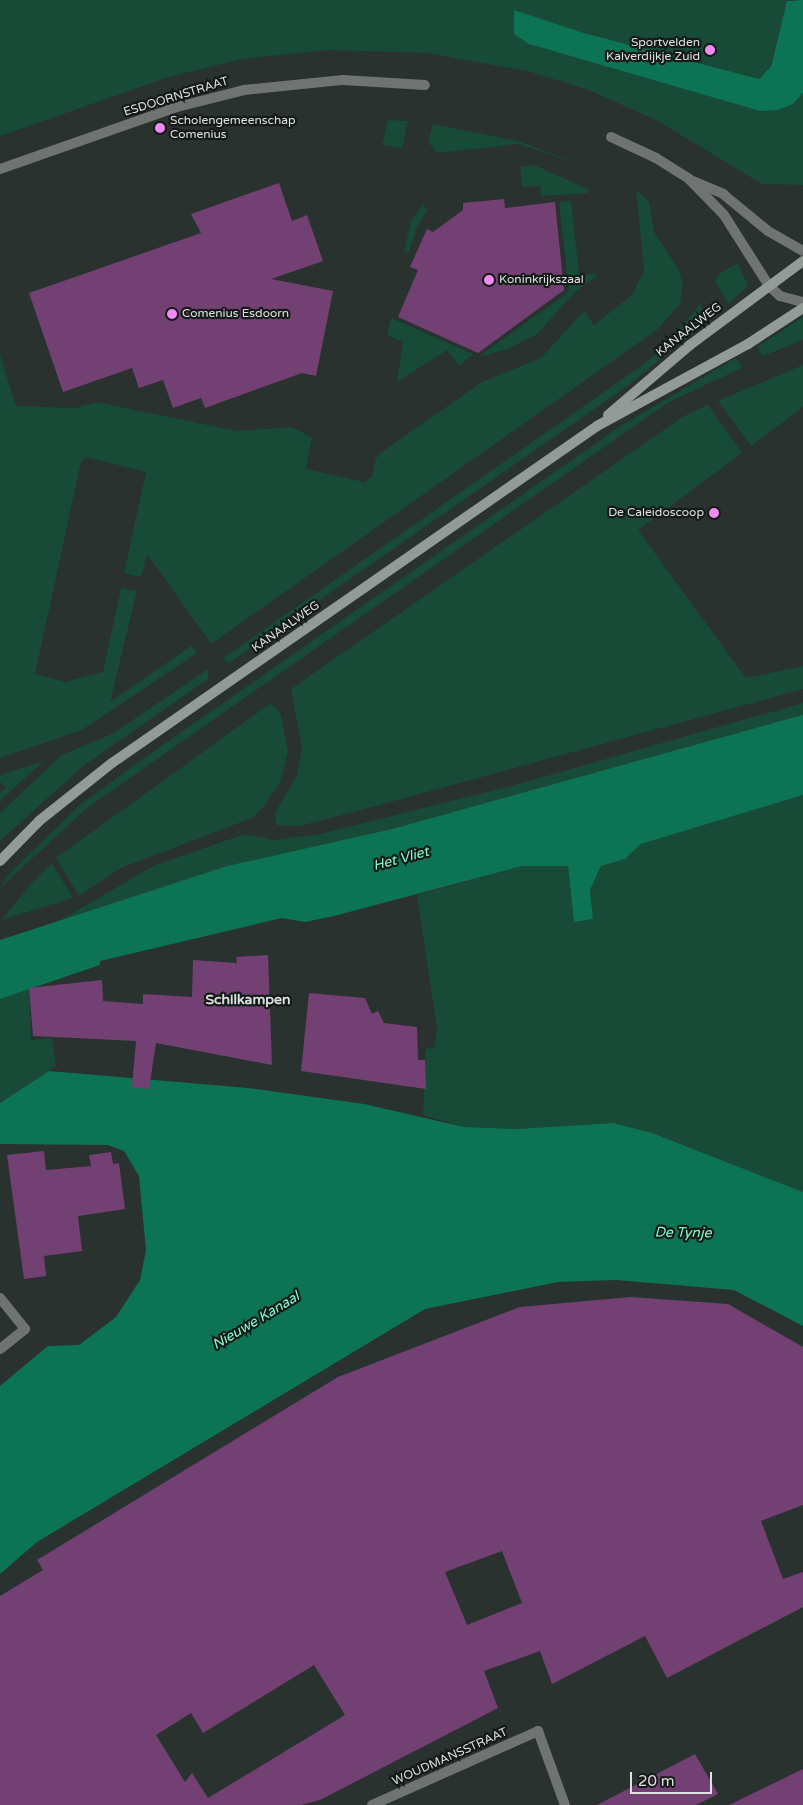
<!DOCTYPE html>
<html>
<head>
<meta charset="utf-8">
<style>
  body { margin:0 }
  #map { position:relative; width:803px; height:1805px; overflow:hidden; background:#29322e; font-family:"Varela Round",sans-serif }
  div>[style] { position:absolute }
  .green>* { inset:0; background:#174a37 }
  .water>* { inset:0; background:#0c7454 }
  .building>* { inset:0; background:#734074 }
  .street>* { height:10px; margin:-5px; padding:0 5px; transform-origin:5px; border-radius:5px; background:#6f7472 }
  .secondary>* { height:10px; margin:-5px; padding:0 5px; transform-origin:5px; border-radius:5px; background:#939b97 }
  .dots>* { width:14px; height:14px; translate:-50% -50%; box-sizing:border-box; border:2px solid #151917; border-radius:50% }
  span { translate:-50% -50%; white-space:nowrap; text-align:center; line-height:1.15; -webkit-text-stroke:4.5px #151917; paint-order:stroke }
  .poi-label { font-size:12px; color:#dce2df }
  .right { translate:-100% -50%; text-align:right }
  .left { translate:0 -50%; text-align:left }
  .street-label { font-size:12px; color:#dce2df }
  .water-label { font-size:14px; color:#83fdcc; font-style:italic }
  .neighbourhood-label { font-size:14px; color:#dce2df; font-weight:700 }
  .scale { position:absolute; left:630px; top:1772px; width:82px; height:22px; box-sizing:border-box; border:2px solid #dce2df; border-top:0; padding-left:6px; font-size:15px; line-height:18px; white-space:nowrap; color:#dce2df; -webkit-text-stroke:4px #151917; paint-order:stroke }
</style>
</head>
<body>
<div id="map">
  <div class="green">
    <div style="clip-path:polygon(0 0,788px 0,770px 66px,759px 79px,584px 33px,514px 10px,514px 34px,529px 44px,760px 111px,793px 104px,803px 93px,803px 185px,762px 184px,656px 120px,586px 89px,527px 71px,427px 53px,328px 50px,242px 59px,169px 77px,0 136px)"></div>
    <div style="clip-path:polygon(388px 120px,408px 121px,402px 148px,382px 145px)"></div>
    <div style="clip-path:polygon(433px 124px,518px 141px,585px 166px,519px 144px,437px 153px,428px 142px)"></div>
    <div style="clip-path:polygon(534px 165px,588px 189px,588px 193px,541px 196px,540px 186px,522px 187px,520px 167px)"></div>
    <div style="clip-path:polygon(636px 189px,649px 202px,654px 232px,679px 270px,683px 285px,680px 304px,658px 329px,211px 644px,147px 554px,141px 577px,124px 573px,146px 472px,86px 457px,81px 462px,35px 674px,65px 682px,103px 672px,121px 588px,137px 591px,110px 702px,191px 646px,197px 653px,82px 730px,0 758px,0 355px,16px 406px,75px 408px,97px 402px,236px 431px,292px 427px,312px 438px,306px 469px,364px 482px,372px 477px,376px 458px,389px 447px,482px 382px,541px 358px,584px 311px,594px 325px,632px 295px,644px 270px)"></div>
    <div style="clip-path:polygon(571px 201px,579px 275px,599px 274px,574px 293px,537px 334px,508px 349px,478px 357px,569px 292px,559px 202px)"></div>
    <div style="clip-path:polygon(423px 204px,427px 211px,417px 226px,409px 252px,404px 253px,411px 220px)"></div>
    <div style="clip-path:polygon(738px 263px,748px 286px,728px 304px,715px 281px,720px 273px)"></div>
    <div style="clip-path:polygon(700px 304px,708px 320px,629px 385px,229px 663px,222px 659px,641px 366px,667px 345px)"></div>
    <div style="clip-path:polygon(803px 317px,803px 340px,763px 356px,757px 347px)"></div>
    <div style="clip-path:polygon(391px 318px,473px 354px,459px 366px,447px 350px,397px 382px,403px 342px,387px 335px)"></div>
    <div style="clip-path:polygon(736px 358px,742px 368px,669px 402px,87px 808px,0 888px,11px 872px,80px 805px,137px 763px,622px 425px)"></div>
    <div style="clip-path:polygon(803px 365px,803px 407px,751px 446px,718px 401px)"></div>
    <div style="clip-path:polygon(708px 405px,742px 453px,638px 530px,746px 678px,803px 666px,803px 689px,350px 813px,299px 826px,276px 825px,275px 813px,297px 775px,302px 748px,291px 689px,684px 416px)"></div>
    <div style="clip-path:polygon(208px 669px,208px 679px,83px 766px,0 841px,0 813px,62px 755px,112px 734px)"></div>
    <div style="clip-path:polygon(271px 703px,281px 715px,288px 752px,280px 783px,263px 807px,252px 818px,121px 868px,79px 896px,56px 858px)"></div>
    <div style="clip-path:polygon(803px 703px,803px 715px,781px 722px,392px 829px,227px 866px,61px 920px,155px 865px,245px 834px,274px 840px,320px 834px,511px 786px)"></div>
    <div style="clip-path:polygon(44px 761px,5px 796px,0 801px,0 793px,6px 787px,0 782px,0 775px)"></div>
    <div style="clip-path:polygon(803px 795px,803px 1192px,652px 1133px,614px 1123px,517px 1129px,464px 1127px,423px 1115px,426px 1048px,434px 1049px,437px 1029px,417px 895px,522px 866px,568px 865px,574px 922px,593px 919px,590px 890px,601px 866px,625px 859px,641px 844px)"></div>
    <div style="clip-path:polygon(52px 863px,73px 898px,1px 920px,32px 883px)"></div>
    <div style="clip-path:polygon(29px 987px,31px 1040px,52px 1038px,56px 1066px,0 1103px,0 999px)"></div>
  </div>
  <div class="water">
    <div style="clip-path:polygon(803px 0,803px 93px,793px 104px,777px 110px,760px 111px,529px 44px,514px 34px,514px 10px,584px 33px,759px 79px,771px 66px,787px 1px)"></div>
    <div style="clip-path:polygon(803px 715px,803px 795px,641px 844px,625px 859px,601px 866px,590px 890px,593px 919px,574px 922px,568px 866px,522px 866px,334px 916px,305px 922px,282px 918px,100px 961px,100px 965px,0 999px,0 940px,227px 866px,392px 829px)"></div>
    <div style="clip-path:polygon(49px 1071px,248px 1088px,364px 1104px,464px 1127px,517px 1129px,614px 1123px,652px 1133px,803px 1192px,803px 1326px,734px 1290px,616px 1280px,558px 1282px,425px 1309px,37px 1542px,0 1574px,0 1386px,48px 1346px,79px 1345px,116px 1317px,140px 1280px,146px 1250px,139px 1176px,124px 1151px,108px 1145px,0 1144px,0 1103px)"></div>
  </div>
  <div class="building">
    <div style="clip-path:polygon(279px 183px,292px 221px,307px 215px,323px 261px,271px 279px,333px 291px,316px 376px,302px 373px,205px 408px,201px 398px,173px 408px,163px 380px,139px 388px,132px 368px,63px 392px,29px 293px,201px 233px,191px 214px)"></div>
    <div style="clip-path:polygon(504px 199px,505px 208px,555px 202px,564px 290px,478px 353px,398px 317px,418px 270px,410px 267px,427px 229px,433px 232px,463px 210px,463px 203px)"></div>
    <div style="clip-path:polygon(268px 955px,272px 1065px,156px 1043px,149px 1089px,132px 1087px,136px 1041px,33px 1036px,29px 988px,102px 980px,103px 1001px,143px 1004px,143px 994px,192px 997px,193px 960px,237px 963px,236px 957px)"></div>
    <div style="clip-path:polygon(309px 993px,365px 998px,372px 1014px,378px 1011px,384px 1023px,417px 1027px,418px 1060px,425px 1060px,426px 1089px,301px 1071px)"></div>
    <div style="clip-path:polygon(44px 1151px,46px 1170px,91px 1166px,89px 1155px,111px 1152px,113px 1164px,119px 1163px,125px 1209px,78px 1216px,82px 1251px,44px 1256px,46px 1276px,24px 1279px,7px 1155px)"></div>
    <div style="clip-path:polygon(evenodd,631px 1297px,728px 1304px,803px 1347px,803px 1505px,761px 1521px,783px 1579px,803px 1572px,803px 1607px,667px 1678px,645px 1636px,552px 1684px,540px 1651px,484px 1671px,498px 1708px,320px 1800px,301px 1805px,0 1805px,0 1596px,43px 1570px,37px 1560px,338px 1377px,520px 1307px,631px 1297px,502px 1551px,522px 1603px,467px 1625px,445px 1572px,502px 1551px,631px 1297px,314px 1665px,345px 1715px,208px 1798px,192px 1773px,185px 1782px,156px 1735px,191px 1713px,203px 1733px,314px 1665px)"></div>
    <div style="clip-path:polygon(695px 1754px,718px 1794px,696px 1805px,597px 1805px)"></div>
    <div style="clip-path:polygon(803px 1769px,803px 1805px,729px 1805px)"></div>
  </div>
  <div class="street">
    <div style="left:611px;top:137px;width:50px;rotate:25deg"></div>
    <div style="left:656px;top:158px;width:39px;rotate:32deg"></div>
    <div style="left:689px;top:179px;width:50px;rotate:45.8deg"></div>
    <div style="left:724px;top:215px;width:84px;rotate:57.6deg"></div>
    <div style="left:769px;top:286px;width:15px;rotate:42deg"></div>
    <div style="left:780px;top:296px;width:24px;rotate:15deg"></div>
    <div style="left:0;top:169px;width:188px;rotate:-19.3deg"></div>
    <div style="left:177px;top:107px;width:69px;rotate:-14.2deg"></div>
    <div style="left:244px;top:90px;width:100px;rotate:-5.8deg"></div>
    <div style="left:343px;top:80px;width:82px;rotate:3.5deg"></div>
    <div style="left:693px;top:181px;width:33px;rotate:23deg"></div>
    <div style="left:723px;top:194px;width:58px;rotate:39.4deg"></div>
    <div style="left:768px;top:231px;width:40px;rotate:29.7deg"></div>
    <div style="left:0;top:1298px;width:40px;rotate:51deg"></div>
    <div style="left:25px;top:1329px;width:32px;rotate:141deg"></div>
    <div style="left:372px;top:1805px;width:182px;rotate:-24deg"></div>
    <div style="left:538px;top:1731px;width:79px;rotate:70deg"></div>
  </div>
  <div class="secondary">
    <div style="left:608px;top:415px;width:108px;rotate:-40.5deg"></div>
    <div style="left:690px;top:345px;width:141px;rotate:-36.6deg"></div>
    <div style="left:0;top:861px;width:56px;rotate:-45.7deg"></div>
    <div style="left:39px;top:821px;width:93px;rotate:-38.5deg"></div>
    <div style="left:112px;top:763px;width:591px;rotate:-34.79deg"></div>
    <div style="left:597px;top:426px;width:172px;rotate:-28.5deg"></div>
    <div style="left:748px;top:344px;width:66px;rotate:-33.2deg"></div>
  </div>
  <div class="dots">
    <div style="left:710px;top:50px;background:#f28af3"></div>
    <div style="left:160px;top:128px;background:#f28af3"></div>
    <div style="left:489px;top:280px;background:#f28af3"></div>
    <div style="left:172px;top:314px;background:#f28af3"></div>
    <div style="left:714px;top:513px;background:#f28af3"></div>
  </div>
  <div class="poi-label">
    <span class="right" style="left:700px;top:50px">Sportvelden<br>Kalverdijkje Zuid</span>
    <span class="left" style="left:170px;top:128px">Scholengemeenschap<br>Comenius</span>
    <span class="left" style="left:499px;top:280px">Koninkrijkszaal</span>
    <span class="left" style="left:182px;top:314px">Comenius Esdoorn</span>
    <span class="right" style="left:704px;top:513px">De Caleidoscoop</span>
  </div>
  <div class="street-label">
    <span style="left:176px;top:97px;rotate:-17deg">ESDOORNSTRAAT</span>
    <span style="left:689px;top:330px;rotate:-38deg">KANAALWEG</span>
    <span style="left:286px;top:627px;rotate:-35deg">KANAALWEG</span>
    <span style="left:450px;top:1757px;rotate:-24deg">WOUDMANSSTRAAT</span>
  </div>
  <div class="water-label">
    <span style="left:401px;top:859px;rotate:-15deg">Het Vliet</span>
    <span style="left:683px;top:1233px;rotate:1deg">De Tynje</span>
    <span style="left:256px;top:1321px;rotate:-31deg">Nieuwe Kanaal</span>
  </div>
  <div class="neighbourhood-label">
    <span style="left:248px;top:1000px">Schilkampen</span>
  </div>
  <div class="scale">20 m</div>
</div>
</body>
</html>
